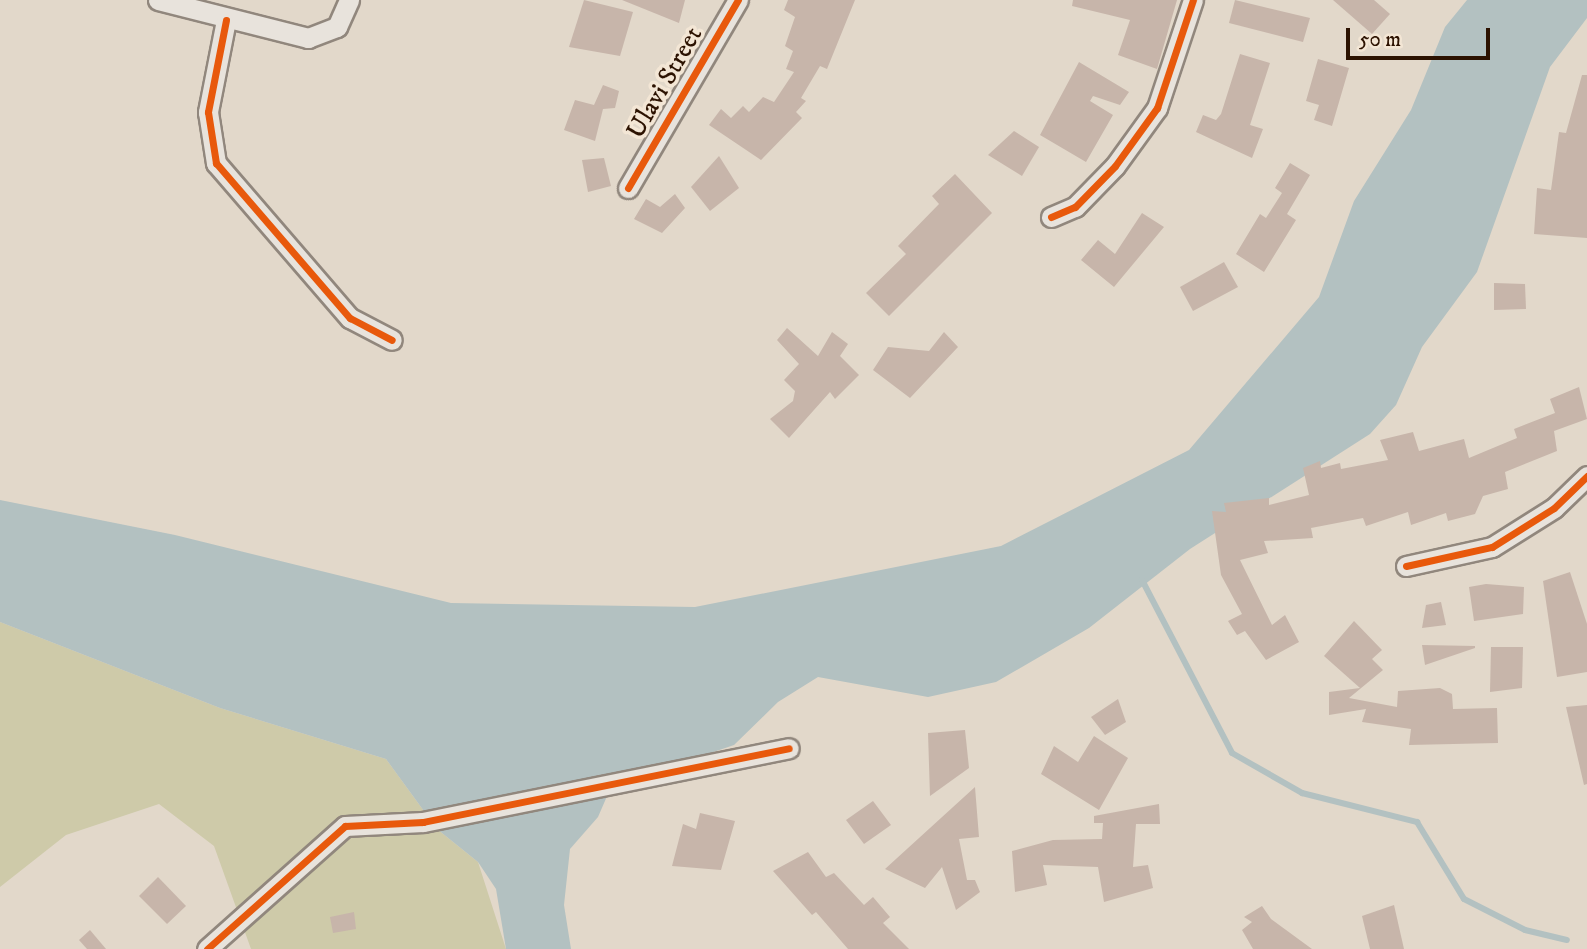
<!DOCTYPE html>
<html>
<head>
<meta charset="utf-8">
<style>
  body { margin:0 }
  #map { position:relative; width:1587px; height:949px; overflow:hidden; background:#e2d8ca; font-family:"IM FELL DW Pica",serif }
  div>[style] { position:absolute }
  .green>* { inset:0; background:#cecaa9 }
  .water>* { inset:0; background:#b3c1c1 }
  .stream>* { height:6px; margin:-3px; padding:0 3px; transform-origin:3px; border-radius:3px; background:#b3c1c1 }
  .building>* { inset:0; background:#c7b5aa }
  .roads { filter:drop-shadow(2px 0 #91877d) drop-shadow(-2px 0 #91877d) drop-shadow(0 2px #91877d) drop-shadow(0 -2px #91877d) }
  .minor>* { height:19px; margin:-9.5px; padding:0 9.5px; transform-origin:9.5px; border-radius:9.5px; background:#e8e3dc }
  .cycleway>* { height:7px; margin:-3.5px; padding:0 3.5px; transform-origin:3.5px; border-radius:3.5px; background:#e8590c }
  span { translate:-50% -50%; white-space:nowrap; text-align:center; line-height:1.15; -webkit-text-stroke:7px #f3e6d5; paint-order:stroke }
  .street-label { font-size:26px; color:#2c1201 }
  .scale { position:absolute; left:1346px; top:28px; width:144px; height:32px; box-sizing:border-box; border:4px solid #2c1201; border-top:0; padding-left:9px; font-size:21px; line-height:24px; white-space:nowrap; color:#2c1201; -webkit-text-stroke:5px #f3e6d5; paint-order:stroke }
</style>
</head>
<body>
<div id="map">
  <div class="green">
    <div style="clip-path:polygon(0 622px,220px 708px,386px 759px,437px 829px,478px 862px,506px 949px,251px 949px,214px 846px,159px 804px,66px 835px,0 887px)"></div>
  </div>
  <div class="water">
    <div style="clip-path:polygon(1467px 0,1587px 0,1587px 18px,1550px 67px,1477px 272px,1422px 347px,1396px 405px,1370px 434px,1190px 549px,1089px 628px,996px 682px,928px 697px,818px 677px,778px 702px,734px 745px,611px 787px,598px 817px,570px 849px,564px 905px,571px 949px,506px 949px,496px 889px,478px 862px,437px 829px,386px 759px,220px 708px,0 622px,0 500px,175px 535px,451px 603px,695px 607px,1001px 546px,1189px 450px,1319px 297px,1354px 201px,1411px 110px,1445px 27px)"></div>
  </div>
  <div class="stream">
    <div style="left:1142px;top:580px;width:195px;rotate:62.5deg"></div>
    <div style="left:1232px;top:753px;width:81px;rotate:29.7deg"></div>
    <div style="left:1302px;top:793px;width:119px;rotate:14.2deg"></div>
    <div style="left:1417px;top:822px;width:90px;rotate:58.6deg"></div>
    <div style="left:1464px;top:899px;width:68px;rotate:26.9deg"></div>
    <div style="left:1525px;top:930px;width:43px;rotate:13.4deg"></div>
  </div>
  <div class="building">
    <div style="clip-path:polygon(584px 0,633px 12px,620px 56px,569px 47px)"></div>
    <div style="clip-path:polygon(622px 0,685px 0,679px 23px)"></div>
    <div style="clip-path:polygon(788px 0,855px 0,827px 69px,820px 66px,801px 98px,806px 101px,796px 112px,802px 118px,761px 160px,709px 125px,721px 109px,731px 118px,743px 106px,749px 112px,763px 97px,774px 102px,794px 72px,786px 69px,793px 51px,785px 46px,795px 17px,784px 10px)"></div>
    <div style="clip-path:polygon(1073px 0,1177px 0,1157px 69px,1118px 55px,1130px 20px,1072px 6px)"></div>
    <div style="clip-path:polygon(1235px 0,1310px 18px,1303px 42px,1229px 23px)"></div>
    <div style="clip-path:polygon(1333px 0,1374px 0,1390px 14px,1372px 34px)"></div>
    <div style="clip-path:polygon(1240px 54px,1270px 63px,1250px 125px,1263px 129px,1252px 158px,1196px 132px,1203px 115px,1216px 120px,1221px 114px)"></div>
    <div style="clip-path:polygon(1318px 59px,1349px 68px,1332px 126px,1314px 120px,1319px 105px,1306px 101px)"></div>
    <div style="clip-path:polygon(1079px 62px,1129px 92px,1120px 105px,1093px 96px,1090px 101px,1113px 115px,1086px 162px,1040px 135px)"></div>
    <div style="clip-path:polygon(1582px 75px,1587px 75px,1587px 238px,1534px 234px,1537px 188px,1551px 190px,1559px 132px,1566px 133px)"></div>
    <div style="clip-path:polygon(603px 85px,619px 91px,615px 108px,603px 109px,595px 141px,564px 130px,575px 100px,594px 105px)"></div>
    <div style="clip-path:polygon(1014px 131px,1039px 147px,1022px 176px,988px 155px)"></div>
    <div style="clip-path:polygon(719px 156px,739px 188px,710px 211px,691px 187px)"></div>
    <div style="clip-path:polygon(604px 158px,611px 186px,588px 192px,582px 160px)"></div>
    <div style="clip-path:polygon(1290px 163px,1310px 175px,1287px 214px,1296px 220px,1264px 272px,1236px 254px,1260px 214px,1266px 218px,1282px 193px,1275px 188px)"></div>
    <div style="clip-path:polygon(955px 174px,992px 213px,889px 316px,866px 293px,906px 254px,898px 246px,939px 204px,932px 196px)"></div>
    <div style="clip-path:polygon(675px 194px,685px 208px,662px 233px,634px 219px,646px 199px,660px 207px)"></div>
    <div style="clip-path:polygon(1142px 213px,1164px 227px,1114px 287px,1081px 260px,1098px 240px,1115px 254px)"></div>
    <div style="clip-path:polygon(1224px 262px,1238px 287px,1193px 311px,1180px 287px)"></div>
    <div style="clip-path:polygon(1494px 283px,1525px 284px,1526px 309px,1494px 310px)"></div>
    <div style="clip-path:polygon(787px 328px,818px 356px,832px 332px,848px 344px,840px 356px,859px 375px,835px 399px,830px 392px,789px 438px,770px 419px,793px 401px,795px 391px,784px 380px,799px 364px,777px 340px)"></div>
    <div style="clip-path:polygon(944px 332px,958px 347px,910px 398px,873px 370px,888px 347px,929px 351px)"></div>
    <div style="clip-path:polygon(1579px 387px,1587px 419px,1554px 431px,1557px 451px,1505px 472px,1508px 489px,1483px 496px,1475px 514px,1448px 521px,1446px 513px,1411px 525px,1408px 512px,1366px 526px,1363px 518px,1311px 528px,1313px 538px,1264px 541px,1268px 553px,1240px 560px,1272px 625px,1285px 615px,1299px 642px,1266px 660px,1245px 631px,1237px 635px,1228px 621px,1242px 614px,1221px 575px,1212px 511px,1226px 512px,1224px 503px,1269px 498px,1269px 505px,1309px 495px,1303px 468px,1320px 461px,1321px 468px,1340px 463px,1341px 469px,1388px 460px,1380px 440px,1413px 432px,1419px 451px,1464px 439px,1469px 458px,1517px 438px,1514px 429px,1555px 413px,1550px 399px)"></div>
    <div style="clip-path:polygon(1570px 572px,1587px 624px,1587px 672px,1557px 677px,1543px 581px)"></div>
    <div style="clip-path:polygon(1486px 584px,1524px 587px,1523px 614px,1474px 621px,1469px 587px)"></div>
    <div style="clip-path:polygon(1441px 602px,1446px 625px,1422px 628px,1426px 605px)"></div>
    <div style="clip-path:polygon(1354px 621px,1382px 650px,1372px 659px,1383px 670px,1349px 698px,1397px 707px,1398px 691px,1440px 688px,1452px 694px,1453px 709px,1497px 708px,1498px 743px,1409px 745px,1411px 729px,1362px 722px,1366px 709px,1329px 715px,1329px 692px,1360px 688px,1324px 656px)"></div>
    <div style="clip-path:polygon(1422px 645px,1475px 646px,1475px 648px,1425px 665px)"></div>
    <div style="clip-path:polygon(1491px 647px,1523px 647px,1522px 688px,1490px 692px)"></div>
    <div style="clip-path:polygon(1118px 699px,1126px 722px,1105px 735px,1091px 717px)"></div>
    <div style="clip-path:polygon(1587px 705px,1587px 784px,1584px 785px,1566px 707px)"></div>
    <div style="clip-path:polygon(965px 730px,969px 768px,930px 796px,928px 733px)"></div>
    <div style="clip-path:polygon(1094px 736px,1128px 758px,1099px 810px,1041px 774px,1054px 746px,1078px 762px)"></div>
    <div style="clip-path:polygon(975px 787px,979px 837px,959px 839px,967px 880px,975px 880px,980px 892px,956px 910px,942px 867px,925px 888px,885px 869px)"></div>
    <div style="clip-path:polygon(873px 801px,891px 825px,864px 844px,846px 820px)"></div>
    <div style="clip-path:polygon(1159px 804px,1160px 824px,1136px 824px,1133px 867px,1148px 865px,1153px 888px,1104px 902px,1098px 867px,1043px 865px,1047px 885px,1015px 892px,1012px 851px,1053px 840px,1102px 839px,1103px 823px,1094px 823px,1094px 816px)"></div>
    <div style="clip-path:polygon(700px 813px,735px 821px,721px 870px,672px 866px,683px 824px,696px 829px)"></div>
    <div style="clip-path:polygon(808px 852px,826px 877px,834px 873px,864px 905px,873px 897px,890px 917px,883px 923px,909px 949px,848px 949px,816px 912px,812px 915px,773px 871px)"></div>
    <div style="clip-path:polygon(158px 877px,186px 906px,167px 924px,139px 896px)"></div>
    <div style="clip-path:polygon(1394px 905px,1404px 949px,1370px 949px,1362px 916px)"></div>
    <div style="clip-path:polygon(1262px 906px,1271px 919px,1312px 949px,1253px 949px,1242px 930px,1252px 922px,1244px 917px)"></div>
    <div style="clip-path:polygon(354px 912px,356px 929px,333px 933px,330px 917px)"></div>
    <div style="clip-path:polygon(90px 930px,106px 949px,87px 949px,79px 940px)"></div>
  </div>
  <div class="roads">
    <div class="minor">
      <div style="left:158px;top:0;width:155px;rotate:14.2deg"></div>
      <div style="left:308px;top:38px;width:31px;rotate:-21deg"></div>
      <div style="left:337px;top:27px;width:30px;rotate:-66deg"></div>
      <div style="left:226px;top:20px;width:94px;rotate:101.1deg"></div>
      <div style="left:208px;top:112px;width:52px;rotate:81.1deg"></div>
      <div style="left:216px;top:163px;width:205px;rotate:49.2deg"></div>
      <div style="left:350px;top:318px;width:47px;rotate:27.6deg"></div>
      <div style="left:628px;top:188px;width:218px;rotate:-59.7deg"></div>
      <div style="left:1051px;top:217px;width:26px;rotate:-23deg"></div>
      <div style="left:1075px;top:207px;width:57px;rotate:-45.7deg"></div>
      <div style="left:1115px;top:166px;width:72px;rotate:-54.1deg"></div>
      <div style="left:1157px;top:108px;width:114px;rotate:-71.6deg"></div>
      <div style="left:1406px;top:566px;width:88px;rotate:-12.5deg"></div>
      <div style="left:1492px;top:547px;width:73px;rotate:-32.2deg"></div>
      <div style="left:1554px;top:508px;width:46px;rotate:-44.1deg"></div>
      <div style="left:207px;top:949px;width:185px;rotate:-41.7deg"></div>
      <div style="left:345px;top:826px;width:78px;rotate:-2.9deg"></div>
      <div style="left:423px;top:822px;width:373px;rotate:-11.4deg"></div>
    </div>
  </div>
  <div class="cycleway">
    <div style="left:226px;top:20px;width:94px;rotate:101.1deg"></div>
    <div style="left:208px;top:112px;width:52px;rotate:81.1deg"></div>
    <div style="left:216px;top:163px;width:205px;rotate:49.2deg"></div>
    <div style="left:350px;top:318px;width:47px;rotate:27.6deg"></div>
    <div style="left:628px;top:188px;width:218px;rotate:-59.7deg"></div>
    <div style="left:1051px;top:217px;width:26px;rotate:-23deg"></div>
    <div style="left:1075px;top:207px;width:57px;rotate:-45.7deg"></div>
    <div style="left:1115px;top:166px;width:72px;rotate:-54.1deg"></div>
    <div style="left:1157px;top:108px;width:114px;rotate:-71.6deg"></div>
    <div style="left:1406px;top:566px;width:88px;rotate:-12.5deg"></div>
    <div style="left:1492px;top:547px;width:73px;rotate:-32.2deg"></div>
    <div style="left:1554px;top:508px;width:46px;rotate:-44.1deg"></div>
    <div style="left:207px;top:949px;width:185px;rotate:-41.7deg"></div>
    <div style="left:345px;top:826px;width:78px;rotate:-2.9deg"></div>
    <div style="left:423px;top:822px;width:373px;rotate:-11.4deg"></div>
  </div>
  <div class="street-label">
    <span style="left:665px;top:83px;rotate:-60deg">Ulavi Street</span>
  </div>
  <div class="scale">50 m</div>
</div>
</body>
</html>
